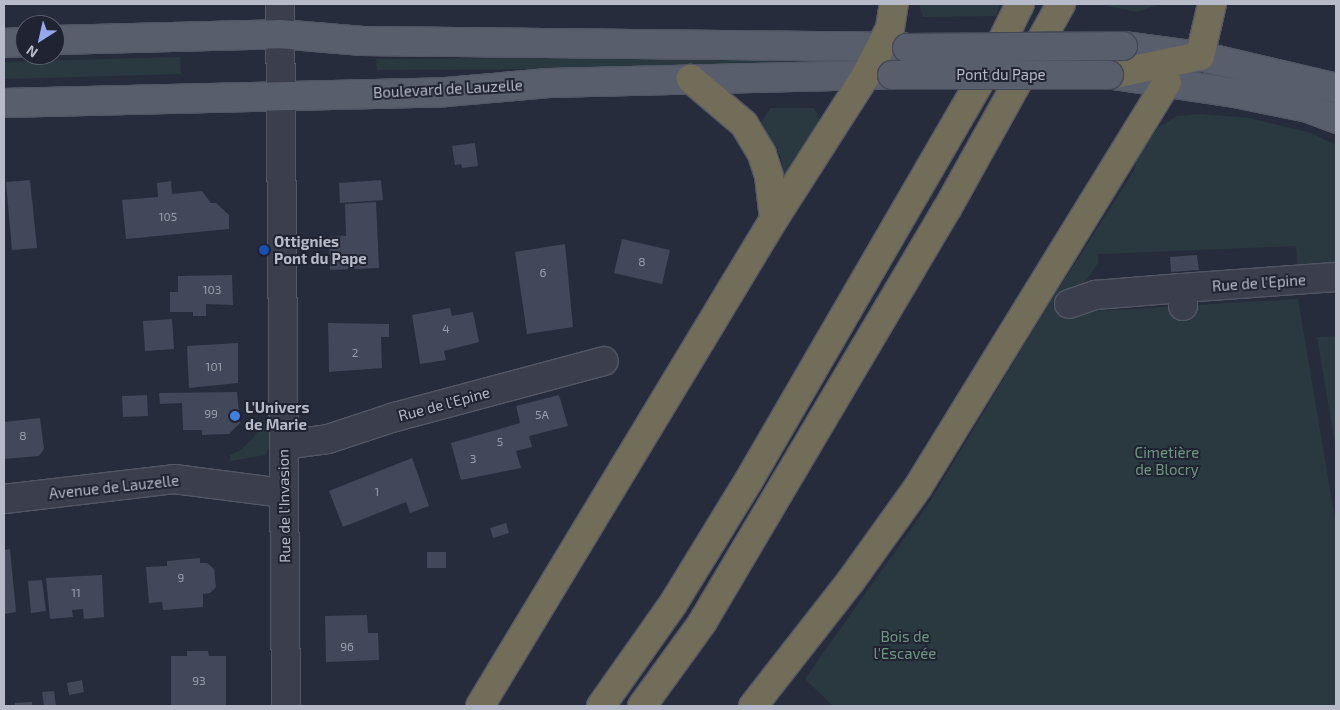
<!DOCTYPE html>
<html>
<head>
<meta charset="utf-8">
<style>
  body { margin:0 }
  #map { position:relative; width:1340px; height:710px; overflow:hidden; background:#272c3d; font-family:"Exo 2",sans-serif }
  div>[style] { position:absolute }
  .green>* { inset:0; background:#2a393f }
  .building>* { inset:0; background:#424759 }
  .roads { filter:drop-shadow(1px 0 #535765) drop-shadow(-1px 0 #535765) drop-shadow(0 1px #535765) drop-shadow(0 -1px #535765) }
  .minor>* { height:28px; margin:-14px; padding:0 14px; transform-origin:14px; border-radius:14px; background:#3b3f4d }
  .major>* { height:28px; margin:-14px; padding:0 14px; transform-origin:14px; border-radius:14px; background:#595e6d }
  .highway>* { height:28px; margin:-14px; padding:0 14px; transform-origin:14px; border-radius:14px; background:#726d59 }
  .bridges { filter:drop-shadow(1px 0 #444856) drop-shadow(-1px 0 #444856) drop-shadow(0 1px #444856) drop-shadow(0 -1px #444856) }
  .major-bridge>* { height:28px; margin:-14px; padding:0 14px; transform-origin:14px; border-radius:14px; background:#595e6d }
  .dots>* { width:14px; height:14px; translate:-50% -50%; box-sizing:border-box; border:2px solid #202432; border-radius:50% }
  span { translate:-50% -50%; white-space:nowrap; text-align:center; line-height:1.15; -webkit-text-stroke:4px #202432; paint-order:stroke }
  .number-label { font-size:12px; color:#9a9dac }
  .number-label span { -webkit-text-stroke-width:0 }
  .street-label { font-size:15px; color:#b7bac8 }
  .poi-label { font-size:15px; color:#b7bac8; font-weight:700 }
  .left { translate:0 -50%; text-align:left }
  .park-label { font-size:15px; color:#719681 }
  .frame { position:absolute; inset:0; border:5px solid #b7bac8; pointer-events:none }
  .north { position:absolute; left:15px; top:15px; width:50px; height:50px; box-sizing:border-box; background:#202432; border:1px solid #5c606e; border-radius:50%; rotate:215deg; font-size:14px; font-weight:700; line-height:20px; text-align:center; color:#b7bac8 }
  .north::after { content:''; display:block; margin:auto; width:18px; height:22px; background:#97a7ed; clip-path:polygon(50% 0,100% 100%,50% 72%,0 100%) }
</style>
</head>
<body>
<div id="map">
  <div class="green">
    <div style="clip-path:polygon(919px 4px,1000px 4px,996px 16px,923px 17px)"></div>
    <div style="clip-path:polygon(1098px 4px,1160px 4px,1137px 12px)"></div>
    <div style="clip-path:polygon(860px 55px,861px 65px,711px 68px,377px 70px,376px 59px)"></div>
    <div style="clip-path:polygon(180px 57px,181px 74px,4px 79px,4px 62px)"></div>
    <div style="clip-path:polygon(771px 108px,814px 108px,820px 121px,787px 174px,783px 173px,781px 157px,761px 122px)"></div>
    <div style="clip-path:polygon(1201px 114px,1249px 118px,1311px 133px,1336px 145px,1336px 267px,1298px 273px,1296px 246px,1098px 254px,1098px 263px,1064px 313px,1298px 299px,1336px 525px,1336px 706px,833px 706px,805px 679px,928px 505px,1042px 315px,1134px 171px,1138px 153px,1159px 127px,1177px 116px)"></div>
    <div style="clip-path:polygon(1336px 336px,1336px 450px,1317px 337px)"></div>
    <div style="clip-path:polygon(270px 412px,271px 444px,265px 455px,230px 461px,230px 455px,241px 450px,254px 437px)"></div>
  </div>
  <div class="building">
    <div style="clip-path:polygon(475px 143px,478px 166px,462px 168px,461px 164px,455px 165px,452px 146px)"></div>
    <div style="clip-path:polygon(30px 180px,37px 248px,12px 250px,6px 182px)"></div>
    <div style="clip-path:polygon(381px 180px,383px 200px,340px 203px,339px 183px)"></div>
    <div style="clip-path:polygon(171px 181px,172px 194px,202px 191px,211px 203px,216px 203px,229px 215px,229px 229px,126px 239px,122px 200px,158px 197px,157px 183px)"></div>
    <div style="clip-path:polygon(376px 202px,379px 268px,330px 270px,329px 237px,346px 236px,345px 204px)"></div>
    <div style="clip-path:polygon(622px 239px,670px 250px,662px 284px,614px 273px)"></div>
    <div style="clip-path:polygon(565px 244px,573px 327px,527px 334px,515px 252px)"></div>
    <div style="clip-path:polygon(1197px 255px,1199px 270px,1171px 272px,1170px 257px)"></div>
    <div style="clip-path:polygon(232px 275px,233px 305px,206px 304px,206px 316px,193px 316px,193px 312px,170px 312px,170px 292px,178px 292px,178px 276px)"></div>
    <div style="clip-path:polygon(450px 308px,452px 316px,473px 312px,479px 342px,444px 351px,446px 360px,420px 364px,412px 315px)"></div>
    <div style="clip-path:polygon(172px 319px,174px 349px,145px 351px,143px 321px)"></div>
    <div style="clip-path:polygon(328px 323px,389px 324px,389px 337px,381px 337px,382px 368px,329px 372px)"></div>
    <div style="clip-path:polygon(238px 343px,238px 383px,189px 388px,187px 346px)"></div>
    <div style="clip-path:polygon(237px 392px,240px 423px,229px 434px,202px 435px,202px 430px,183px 430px,182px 403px,160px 404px,159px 393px)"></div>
    <div style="clip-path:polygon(147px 395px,148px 416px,123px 417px,122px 396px)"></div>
    <div style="clip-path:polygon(559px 395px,568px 426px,529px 436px,532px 447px,516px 451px,521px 468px,461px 480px,451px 443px,520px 423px,516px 406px)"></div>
    <div style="clip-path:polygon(40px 418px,44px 449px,39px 456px,4px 459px,4px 422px)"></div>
    <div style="clip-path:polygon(412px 458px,429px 506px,410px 513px,406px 502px,343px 527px,329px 491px)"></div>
    <div style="clip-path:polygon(506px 523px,509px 533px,493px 538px,490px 528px)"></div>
    <div style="clip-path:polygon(10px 549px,16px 612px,4px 614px,4px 550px)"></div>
    <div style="clip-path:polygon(427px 552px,446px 552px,446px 568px,427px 568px)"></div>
    <div style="clip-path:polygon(200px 558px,200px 563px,207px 563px,214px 569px,216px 587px,210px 593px,203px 594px,203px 607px,163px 610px,162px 602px,149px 603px,146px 567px,167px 566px,167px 561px)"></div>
    <div style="clip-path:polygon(102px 575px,104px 617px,84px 619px,83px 609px,72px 610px,73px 617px,50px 619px,46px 578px)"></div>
    <div style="clip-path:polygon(42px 580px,46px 611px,31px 613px,28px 581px)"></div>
    <div style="clip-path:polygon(367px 615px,368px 633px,378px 633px,379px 660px,326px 662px,325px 616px)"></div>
    <div style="clip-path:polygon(187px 651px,208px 651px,209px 656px,226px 656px,226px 706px,171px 706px,171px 656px,187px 656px)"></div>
    <div style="clip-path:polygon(82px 680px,84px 692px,69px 695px,67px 683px)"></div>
    <div style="clip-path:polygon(54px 691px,56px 706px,44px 706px,42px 692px)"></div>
    <div style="clip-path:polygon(32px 702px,32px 706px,15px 706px,15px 703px)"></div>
  </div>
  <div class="roads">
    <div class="minor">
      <div style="left:280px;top:4px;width:702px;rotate:89.51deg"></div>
      <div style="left:1069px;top:304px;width:28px;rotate:-19deg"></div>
      <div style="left:1095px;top:295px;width:87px;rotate:-4.6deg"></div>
      <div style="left:1183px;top:306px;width:18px;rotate:-93deg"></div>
      <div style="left:1182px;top:288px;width:154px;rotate:-4.1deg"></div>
      <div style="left:284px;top:445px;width:44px;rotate:-7.8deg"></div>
      <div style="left:328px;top:439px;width:71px;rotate:-18.2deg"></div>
      <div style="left:395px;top:417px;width:216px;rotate:-15deg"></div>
      <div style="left:4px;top:499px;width:171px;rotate:-6.7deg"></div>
      <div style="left:174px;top:479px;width:111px;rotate:7.3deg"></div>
    </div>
    <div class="major">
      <div style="left:55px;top:40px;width:224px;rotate:-1.5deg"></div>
      <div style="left:279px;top:34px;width:84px;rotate:4.8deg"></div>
      <div style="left:363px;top:41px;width:540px;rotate:0.64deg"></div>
      <div style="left:4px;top:43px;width:21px;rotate:-3deg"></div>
      <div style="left:1123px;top:46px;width:78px;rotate:7.4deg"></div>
      <div style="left:1200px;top:56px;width:140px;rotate:13.2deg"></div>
      <div style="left:1113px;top:75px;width:123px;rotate:8.4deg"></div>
      <div style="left:1235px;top:93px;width:75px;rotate:11.6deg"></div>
      <div style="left:1308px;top:108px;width:30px;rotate:21deg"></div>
      <div style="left:4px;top:103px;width:442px;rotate:-1.4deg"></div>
      <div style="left:446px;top:92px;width:103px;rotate:-5deg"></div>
      <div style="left:549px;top:83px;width:337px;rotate:-1.4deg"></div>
    </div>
    <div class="highway">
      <div style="left:1109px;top:75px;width:93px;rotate:-11.8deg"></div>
      <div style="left:1200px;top:56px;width:53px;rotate:-77deg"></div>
      <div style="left:774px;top:219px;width:171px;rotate:-57.4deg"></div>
      <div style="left:866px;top:75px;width:53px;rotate:-62.9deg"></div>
      <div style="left:890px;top:28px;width:24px;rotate:-81deg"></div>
      <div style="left:480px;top:706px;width:569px;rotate:-58.88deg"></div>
      <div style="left:774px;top:219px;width:43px;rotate:-96.6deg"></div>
      <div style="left:769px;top:176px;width:23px;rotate:-108deg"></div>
      <div style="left:762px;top:154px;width:35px;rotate:-121deg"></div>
      <div style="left:744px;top:124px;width:70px;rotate:-139.7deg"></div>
      <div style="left:601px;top:706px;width:125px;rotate:-54.8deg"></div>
      <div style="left:673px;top:604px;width:145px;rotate:-58.5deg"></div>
      <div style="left:749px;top:480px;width:484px;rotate:-59.9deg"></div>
      <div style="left:992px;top:61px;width:64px;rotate:-63.8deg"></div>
      <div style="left:642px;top:706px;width:102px;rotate:-54.1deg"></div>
      <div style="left:702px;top:623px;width:481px;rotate:-59.4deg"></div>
      <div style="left:947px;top:209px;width:235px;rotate:-60.9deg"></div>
      <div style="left:753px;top:706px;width:157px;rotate:-52deg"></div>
      <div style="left:850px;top:582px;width:117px;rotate:-54.4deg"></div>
      <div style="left:918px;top:487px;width:475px;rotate:-58.4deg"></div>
    </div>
  </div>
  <div class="bridges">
    <div class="major-bridge">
      <div style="left:907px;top:48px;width:216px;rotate:-0.5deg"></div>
      <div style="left:892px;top:75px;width:217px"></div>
    </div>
  </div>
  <div class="dots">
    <div style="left:264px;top:250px;background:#1a4fb4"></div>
    <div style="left:235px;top:416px;background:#3f7fe0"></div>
  </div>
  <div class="number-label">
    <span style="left:168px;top:217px">105</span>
    <span style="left:642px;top:262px">8</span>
    <span style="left:543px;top:273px">6</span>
    <span style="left:212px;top:290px">103</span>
    <span style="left:446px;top:329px">4</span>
    <span style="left:355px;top:353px">2</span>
    <span style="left:214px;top:367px">101</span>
    <span style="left:211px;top:414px">99</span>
    <span style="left:542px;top:415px">5A</span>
    <span style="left:23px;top:436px">8</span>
    <span style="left:500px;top:442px">5</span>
    <span style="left:473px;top:459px">3</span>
    <span style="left:377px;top:492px">1</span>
    <span style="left:181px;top:578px">9</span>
    <span style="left:76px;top:593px">11</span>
    <span style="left:347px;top:647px">96</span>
    <span style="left:199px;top:681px">93</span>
  </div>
  <div class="street-label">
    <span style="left:1001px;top:75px">Pont du Pape</span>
    <span style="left:448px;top:89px;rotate:-3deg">Boulevard de Lauzelle</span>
    <span style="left:1259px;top:283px;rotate:-4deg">Rue de l'Epine</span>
    <span style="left:444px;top:404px;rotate:-15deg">Rue de l'Epine</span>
    <span style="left:114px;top:487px;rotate:-6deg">Avenue de Lauzelle</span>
    <span style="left:284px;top:506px;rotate:-91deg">Rue de l'Invasion</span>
  </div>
  <div class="poi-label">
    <span class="left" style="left:274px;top:250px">Ottignies<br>Pont du Pape</span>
    <span class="left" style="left:245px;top:416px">L'Univers<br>de Marie</span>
  </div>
  <div class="park-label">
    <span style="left:1167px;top:461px">Cimetière<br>de Blocry</span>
    <span style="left:905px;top:645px">Bois de<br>l'Escavée</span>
  </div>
  <div class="frame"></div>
  <div class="north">N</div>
</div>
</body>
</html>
